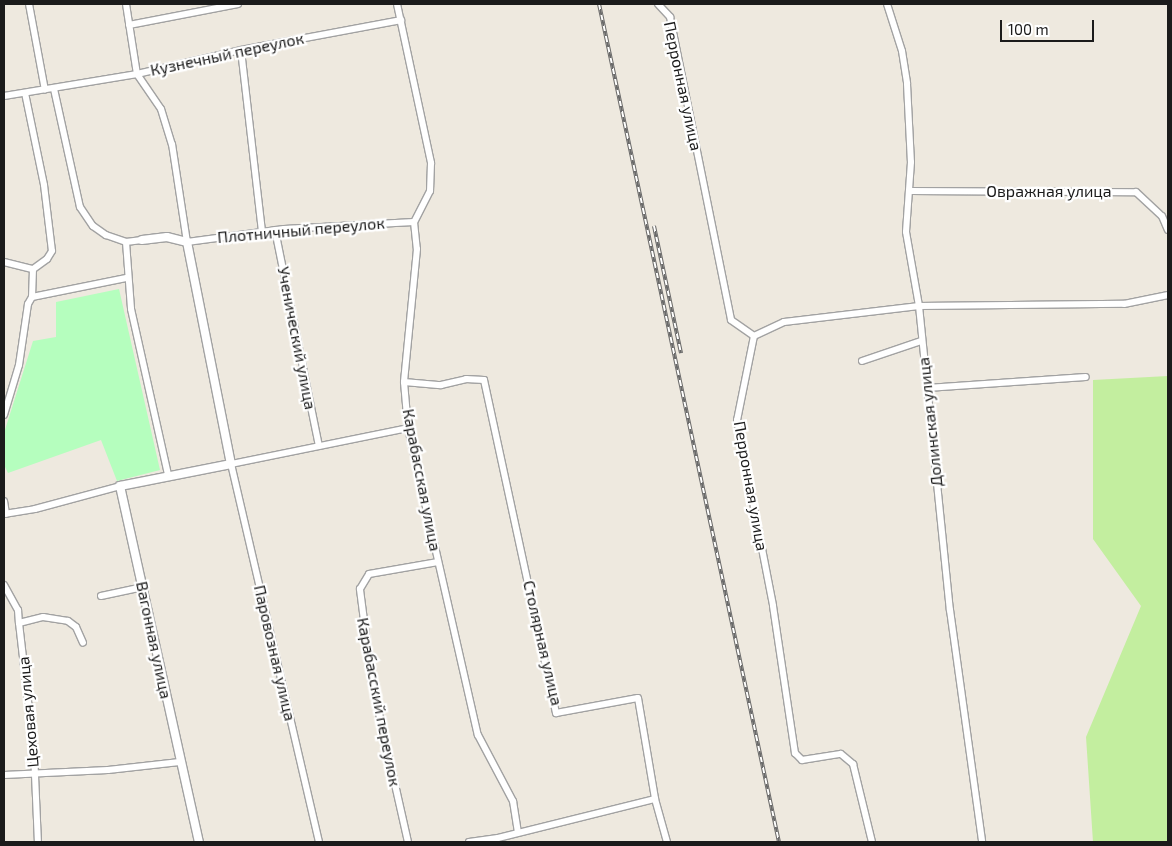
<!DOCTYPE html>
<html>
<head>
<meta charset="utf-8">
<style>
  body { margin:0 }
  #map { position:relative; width:1172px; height:846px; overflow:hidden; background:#eee9df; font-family:"Exo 2",sans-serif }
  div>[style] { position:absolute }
  .grass>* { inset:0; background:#c3ee9f }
  .park>* { inset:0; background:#b5febe }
  .roads { filter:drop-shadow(1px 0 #a2a2a2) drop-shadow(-1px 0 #a2a2a2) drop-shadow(0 1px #a2a2a2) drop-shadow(0 -1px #a2a2a2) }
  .minor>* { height:6px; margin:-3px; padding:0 3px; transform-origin:3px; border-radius:3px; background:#fff }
  .tertiary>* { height:8px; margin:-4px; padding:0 4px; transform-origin:4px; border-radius:4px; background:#fff }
  .rail>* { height:4px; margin-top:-2px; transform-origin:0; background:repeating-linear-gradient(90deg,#fff 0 5.5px,#696969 0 11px); box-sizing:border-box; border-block:1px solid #696969 }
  span { translate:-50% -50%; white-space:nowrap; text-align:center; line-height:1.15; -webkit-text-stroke:4.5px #fff; paint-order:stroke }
  .street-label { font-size:16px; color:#1b1b1b }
  .frame { position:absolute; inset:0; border:5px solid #1b1b1b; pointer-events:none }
  .scale { position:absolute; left:1000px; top:20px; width:94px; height:22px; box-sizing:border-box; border:2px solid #1b1b1b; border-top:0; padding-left:6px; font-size:15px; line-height:18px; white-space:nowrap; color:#1b1b1b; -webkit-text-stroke:4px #fff; paint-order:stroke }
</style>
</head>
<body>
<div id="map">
  <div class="grass">
    <div style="clip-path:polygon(1168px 376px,1168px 842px,1093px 842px,1086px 737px,1141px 606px,1093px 539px,1093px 380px)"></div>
  </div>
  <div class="park">
    <div style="clip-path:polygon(119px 289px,160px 470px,117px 481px,101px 440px,8px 473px,4px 465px,4px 433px,33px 341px,56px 337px,56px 302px)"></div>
  </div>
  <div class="roads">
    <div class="minor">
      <div style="left:29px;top:4px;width:87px;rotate:79.5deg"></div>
      <div style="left:126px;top:4px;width:71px;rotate:81.1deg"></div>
      <div style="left:137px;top:74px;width:42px;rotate:55.6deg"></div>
      <div style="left:161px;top:109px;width:37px;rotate:73deg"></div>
      <div style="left:172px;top:144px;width:99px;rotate:81.3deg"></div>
      <div style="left:187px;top:242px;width:98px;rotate:-7.6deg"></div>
      <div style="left:284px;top:229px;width:130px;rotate:-3.1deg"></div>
      <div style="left:397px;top:4px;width:163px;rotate:77.9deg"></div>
      <div style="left:431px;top:163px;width:28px;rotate:92deg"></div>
      <div style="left:430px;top:191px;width:35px;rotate:117deg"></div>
      <div style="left:414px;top:222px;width:27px;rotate:84deg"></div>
      <div style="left:417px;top:249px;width:134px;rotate:95.6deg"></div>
      <div style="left:404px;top:382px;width:46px;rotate:85deg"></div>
      <div style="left:408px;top:428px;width:315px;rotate:77.2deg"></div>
      <div style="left:478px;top:735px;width:75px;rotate:62.1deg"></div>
      <div style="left:513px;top:801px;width:30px;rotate:81deg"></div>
      <div style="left:658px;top:4px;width:18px;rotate:47deg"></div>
      <div style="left:670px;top:17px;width:309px;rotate:78.6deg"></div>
      <div style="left:731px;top:320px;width:28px;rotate:35deg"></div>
      <div style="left:887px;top:4px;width:49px;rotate:72.3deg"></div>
      <div style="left:902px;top:51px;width:33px;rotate:81deg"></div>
      <div style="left:907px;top:84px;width:78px;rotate:87.1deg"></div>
      <div style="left:911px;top:162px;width:70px;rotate:94.1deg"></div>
      <div style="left:906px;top:232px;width:75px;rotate:80deg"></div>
      <div style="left:919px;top:306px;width:306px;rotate:84.2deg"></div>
      <div style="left:950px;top:610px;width:234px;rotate:82.1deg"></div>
      <div style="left:129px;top:25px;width:111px;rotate:-10.9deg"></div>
      <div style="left:241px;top:50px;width:183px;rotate:83.4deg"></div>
      <div style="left:54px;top:89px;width:121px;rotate:77.6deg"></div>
      <div style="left:80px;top:207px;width:23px;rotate:56deg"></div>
      <div style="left:93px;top:226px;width:16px;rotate:35deg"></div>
      <div style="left:106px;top:235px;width:21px;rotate:19deg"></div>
      <div style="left:126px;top:242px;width:16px;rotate:-7deg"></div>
      <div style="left:25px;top:93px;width:94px;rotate:78.3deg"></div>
      <div style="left:44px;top:185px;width:66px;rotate:83.1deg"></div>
      <div style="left:52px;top:251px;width:9px;rotate:122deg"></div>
      <div style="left:47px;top:259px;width:17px;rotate:144deg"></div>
      <div style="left:4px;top:96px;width:135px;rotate:-9.4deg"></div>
      <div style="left:137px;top:74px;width:107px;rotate:-13deg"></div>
      <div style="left:241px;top:50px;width:163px;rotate:-10.6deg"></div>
      <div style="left:910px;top:191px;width:226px;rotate:0.3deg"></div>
      <div style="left:1136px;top:192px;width:35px;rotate:43deg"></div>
      <div style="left:1162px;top:216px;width:15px;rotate:67deg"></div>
      <div style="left:275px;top:230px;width:220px;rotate:78.5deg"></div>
      <div style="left:126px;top:242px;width:67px;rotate:85.7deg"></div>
      <div style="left:131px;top:309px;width:170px;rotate:77.4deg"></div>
      <div style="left:4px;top:262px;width:30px;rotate:14deg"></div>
      <div style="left:33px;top:269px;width:28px;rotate:92deg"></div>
      <div style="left:32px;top:297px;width:96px;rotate:-11.4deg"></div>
      <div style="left:754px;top:336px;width:86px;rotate:101.4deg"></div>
      <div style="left:737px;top:420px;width:189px;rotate:79deg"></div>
      <div style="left:773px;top:606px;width:149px;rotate:81.5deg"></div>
      <div style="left:795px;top:753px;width:10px;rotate:45deg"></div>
      <div style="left:802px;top:760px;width:39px;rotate:-9deg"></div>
      <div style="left:841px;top:754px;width:16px;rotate:40deg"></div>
      <div style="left:853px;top:764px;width:80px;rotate:76.3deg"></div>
      <div style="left:754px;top:336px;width:33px;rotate:-25deg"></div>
      <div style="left:784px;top:322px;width:136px;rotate:-6.8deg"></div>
      <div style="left:919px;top:306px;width:205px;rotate:-0.6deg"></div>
      <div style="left:1124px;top:304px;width:45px;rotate:-11.6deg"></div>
      <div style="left:862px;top:361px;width:62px;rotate:-18.7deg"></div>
      <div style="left:404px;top:382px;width:37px;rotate:5deg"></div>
      <div style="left:441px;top:385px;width:26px;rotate:-13deg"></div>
      <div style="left:466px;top:379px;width:18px;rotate:3deg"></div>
      <div style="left:484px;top:380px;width:341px;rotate:77.8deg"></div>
      <div style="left:556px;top:713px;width:83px;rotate:-10.4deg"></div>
      <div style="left:638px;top:698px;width:102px;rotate:80.4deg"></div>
      <div style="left:655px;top:799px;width:45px;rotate:74.4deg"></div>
      <div style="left:927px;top:388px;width:159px;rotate:-4deg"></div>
      <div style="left:4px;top:415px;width:52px;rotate:-73.3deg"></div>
      <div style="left:19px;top:365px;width:62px;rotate:-81.6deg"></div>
      <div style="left:28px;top:304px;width:8px;rotate:-60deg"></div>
      <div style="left:4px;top:501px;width:13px;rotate:81deg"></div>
      <div style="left:4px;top:514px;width:31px;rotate:-9deg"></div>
      <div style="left:35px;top:509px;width:88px;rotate:-15.1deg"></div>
      <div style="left:4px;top:585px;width:29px;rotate:61deg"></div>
      <div style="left:18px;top:610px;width:13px;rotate:86deg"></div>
      <div style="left:19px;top:623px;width:130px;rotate:83.4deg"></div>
      <div style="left:34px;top:752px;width:90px;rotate:87.5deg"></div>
      <div style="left:101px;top:596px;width:43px;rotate:-12.1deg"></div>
      <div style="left:19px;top:623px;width:25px;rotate:-14deg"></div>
      <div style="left:43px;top:617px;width:25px;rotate:9deg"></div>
      <div style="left:68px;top:621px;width:10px;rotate:37deg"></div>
      <div style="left:76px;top:627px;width:17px;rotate:66deg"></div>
      <div style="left:4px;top:775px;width:104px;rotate:-2.8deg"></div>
      <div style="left:108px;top:770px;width:72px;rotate:-6.3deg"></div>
      <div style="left:319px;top:842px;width:388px;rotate:-103.1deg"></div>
      <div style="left:231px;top:464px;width:181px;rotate:-11.5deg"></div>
      <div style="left:408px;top:842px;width:164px;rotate:-102.7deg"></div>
      <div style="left:372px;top:682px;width:94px;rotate:-97.4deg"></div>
      <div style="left:360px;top:589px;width:17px;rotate:-59deg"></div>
      <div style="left:369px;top:574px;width:70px;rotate:-9.9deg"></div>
      <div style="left:469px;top:842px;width:29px;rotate:-8deg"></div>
      <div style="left:498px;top:838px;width:162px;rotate:-14deg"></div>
    </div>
    <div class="tertiary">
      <div style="left:142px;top:240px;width:25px;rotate:-7deg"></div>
      <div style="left:167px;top:237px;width:21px;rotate:14deg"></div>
      <div style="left:187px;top:242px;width:226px;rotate:78.8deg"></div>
      <div style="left:231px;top:464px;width:113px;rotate:168.8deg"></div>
      <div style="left:120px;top:486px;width:365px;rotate:77.5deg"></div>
    </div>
  </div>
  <div class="rail">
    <div style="left:599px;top:4px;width:857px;rotate:77.88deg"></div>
    <div style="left:654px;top:226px;width:130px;rotate:78deg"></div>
  </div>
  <div class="street-label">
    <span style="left:227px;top:54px;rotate:-12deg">Кузнечный переулок</span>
    <span style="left:683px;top:86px;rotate:78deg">Перронная улица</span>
    <span style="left:1049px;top:191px">Овражная улица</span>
    <span style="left:301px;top:230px;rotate:-5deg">Плотничный переулок</span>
    <span style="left:297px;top:338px;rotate:79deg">Ученический улица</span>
    <span style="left:930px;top:422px;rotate:-96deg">Долинская улица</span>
    <span style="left:422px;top:480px;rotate:79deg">Карабасская улица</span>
    <span style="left:751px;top:486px;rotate:80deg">Перронная улица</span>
    <span style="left:154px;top:640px;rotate:78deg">Вагонная улица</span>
    <span style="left:543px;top:643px;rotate:77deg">Столярная улица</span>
    <span style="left:275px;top:653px;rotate:77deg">Паровозная улица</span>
    <span style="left:379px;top:702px;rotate:79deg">Карабасский переулок</span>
    <span style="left:28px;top:712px;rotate:-95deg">Цеховая улица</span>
  </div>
  <div class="frame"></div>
  <div class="scale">100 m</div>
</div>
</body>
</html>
